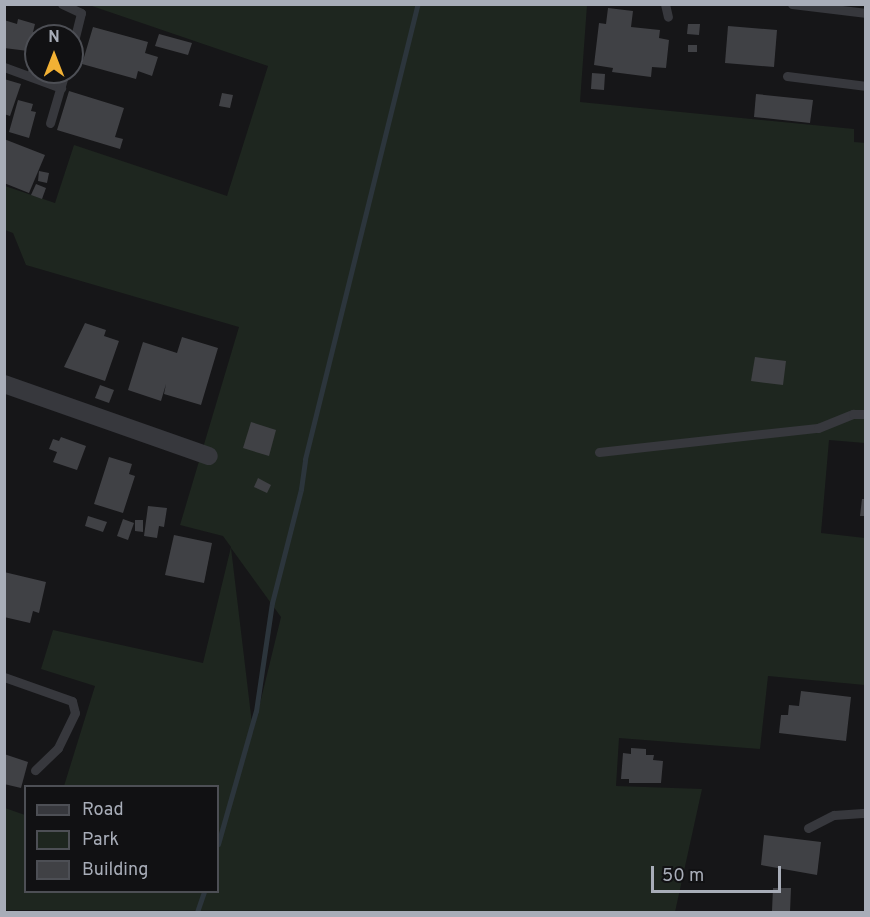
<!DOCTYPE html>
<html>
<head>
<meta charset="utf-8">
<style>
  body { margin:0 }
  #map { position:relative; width:870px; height:917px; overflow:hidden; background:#161618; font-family:Overpass,sans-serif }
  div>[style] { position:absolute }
  .green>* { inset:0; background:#1e261f }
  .stream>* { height:5px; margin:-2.5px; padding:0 2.5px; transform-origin:2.5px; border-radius:2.5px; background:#2c353c }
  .building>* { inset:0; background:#404145 }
  .service>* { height:9px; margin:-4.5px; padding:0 4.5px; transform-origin:4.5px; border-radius:4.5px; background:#37383d }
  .minor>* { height:18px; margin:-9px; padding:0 9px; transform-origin:9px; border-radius:9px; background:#37383d }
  span { translate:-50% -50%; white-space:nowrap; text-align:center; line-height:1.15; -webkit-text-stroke:6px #111113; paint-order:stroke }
  .frame { position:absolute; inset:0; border:6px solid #a8adb8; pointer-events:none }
  .legend { position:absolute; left:24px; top:785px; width:195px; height:108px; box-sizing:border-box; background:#111113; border:2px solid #4d4f55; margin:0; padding:8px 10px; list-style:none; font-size:18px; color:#a8adb8 }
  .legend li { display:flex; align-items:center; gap:12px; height:30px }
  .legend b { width:30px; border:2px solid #4d4f55 }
  .north { position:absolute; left:24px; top:24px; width:60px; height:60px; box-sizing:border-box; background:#111113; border:2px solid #4d4f55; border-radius:50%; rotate:0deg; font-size:16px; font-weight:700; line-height:24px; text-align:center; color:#a8adb8 }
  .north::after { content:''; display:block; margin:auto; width:21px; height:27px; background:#f2b134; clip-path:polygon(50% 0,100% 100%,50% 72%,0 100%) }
  .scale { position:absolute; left:651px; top:866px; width:130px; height:27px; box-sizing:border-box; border:3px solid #a8adb8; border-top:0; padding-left:8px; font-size:18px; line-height:21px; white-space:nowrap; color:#a8adb8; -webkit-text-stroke:4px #111113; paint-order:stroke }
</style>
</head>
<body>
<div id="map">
  <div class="green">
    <div style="clip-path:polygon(evenodd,89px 5px,587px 5px,580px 102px,854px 129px,854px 142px,866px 143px,865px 443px,829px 440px,821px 533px,865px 538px,865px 685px,768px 676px,760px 749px,619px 738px,616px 786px,702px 789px,675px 912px,5px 910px,5px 808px,25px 815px,26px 892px,218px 892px,218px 786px,64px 786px,95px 686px,41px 669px,53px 630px,203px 663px,231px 547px,223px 536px,180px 525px,239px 327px,26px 265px,13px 233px,5px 230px,5px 186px,55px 203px,74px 145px,227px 196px,268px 66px,89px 5px,231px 548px,281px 617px,253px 732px,231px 548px)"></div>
  </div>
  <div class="stream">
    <div style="left:218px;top:844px;width:138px;rotate:-74.1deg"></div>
    <div style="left:256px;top:711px;width:109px;rotate:-81.6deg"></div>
    <div style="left:272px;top:603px;width:118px;rotate:-75.7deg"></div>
    <div style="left:301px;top:489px;width:30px;rotate:-82deg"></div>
    <div style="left:305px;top:459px;width:469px;rotate:-76.1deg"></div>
    <div style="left:197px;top:912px;width:21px;rotate:-71deg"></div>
  </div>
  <div class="building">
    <div style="clip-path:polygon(608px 8px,633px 11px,631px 27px,660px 30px,659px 38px,669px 40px,666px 68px,652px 67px,651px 77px,612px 72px,613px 68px,594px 65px,599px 23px,606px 24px)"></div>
    <div style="clip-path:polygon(18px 19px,35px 24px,33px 32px,46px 35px,36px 36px,36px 52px,4px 48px,4px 20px,17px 24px)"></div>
    <div style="clip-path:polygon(688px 24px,700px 24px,699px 35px,687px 34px)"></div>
    <div style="clip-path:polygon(728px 26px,777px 30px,774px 67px,725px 63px)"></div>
    <div style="clip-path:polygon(93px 27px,148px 42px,145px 53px,158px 57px,152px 76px,138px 71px,136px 79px,82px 64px)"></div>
    <div style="clip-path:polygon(159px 34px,192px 43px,188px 55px,155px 46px)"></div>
    <div style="clip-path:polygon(688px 45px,697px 45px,697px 52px,688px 52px)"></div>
    <div style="clip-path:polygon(31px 59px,36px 60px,36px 72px,46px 72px,45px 76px,28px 72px)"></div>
    <div style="clip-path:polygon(592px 73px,605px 74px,604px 90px,591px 89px)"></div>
    <div style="clip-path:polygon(4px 79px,21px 84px,10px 116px,4px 114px)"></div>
    <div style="clip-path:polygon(69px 91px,124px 108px,115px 137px,123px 139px,120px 149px,57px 130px)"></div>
    <div style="clip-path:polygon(222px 93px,233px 95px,230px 108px,219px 106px)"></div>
    <div style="clip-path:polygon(756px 94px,813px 100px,810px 123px,754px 117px)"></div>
    <div style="clip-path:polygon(18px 100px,33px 104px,31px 111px,36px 112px,29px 138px,9px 132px)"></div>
    <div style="clip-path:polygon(4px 139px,45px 155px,29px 193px,4px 183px)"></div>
    <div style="clip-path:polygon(39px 171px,49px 173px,47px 183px,38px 181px)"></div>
    <div style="clip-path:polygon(36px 184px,46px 188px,42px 199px,31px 195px)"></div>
    <div style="clip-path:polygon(85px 323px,106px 330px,104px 336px,119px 341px,105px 381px,64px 367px)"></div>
    <div style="clip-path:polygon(182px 337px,218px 348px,201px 405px,164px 394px,166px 384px,161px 401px,128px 390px,143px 342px,177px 353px)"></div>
    <div style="clip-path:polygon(755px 357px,786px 361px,783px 385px,751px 381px)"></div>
    <div style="clip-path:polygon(100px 385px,114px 390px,109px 403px,95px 398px)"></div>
    <div style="clip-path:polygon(251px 422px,276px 430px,269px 456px,243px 448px)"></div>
    <div style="clip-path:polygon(61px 437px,86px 446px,77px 470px,53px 462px,57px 452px,49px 449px,53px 439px,59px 441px)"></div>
    <div style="clip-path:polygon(109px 457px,132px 464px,129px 474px,135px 476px,123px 513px,94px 504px)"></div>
    <div style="clip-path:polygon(258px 478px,271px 485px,267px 493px,254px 487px)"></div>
    <div style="clip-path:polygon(862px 499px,866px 499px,866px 516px,860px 516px)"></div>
    <div style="clip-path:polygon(148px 506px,167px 508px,164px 527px,159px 526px,157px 538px,144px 536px)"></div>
    <div style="clip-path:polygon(88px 516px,107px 522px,103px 532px,85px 526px)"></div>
    <div style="clip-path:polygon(123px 519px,134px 523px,128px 540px,117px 536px)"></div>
    <div style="clip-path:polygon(135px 520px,143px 520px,143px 532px,135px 531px)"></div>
    <div style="clip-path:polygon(174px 535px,212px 543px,204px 583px,165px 575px)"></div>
    <div style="clip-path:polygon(4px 572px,46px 582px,39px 613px,33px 611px,30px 623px,4px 617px)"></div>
    <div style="clip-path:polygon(801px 691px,851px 697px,846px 741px,779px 733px,781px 715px,788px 715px,789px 705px,799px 706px)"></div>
    <div style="clip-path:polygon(631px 748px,646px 749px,646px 755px,654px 755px,653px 760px,663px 761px,661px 783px,629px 783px,629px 779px,621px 779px,623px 753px,631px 754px)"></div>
    <div style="clip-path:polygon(4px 754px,28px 762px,21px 788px,4px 784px)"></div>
    <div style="clip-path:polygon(764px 835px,821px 842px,817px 875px,761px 865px)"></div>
    <div style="clip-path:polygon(773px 888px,791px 888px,790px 912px,757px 912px,772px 911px)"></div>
  </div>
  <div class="service">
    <div style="left:62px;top:4px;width:21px;rotate:25deg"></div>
    <div style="left:81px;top:13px;width:36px;rotate:104deg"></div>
    <div style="left:665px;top:4px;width:13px;rotate:77deg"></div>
    <div style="left:792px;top:4px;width:75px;rotate:6.9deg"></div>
    <div style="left:4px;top:67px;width:61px;rotate:20.2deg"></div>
    <div style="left:787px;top:76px;width:80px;rotate:7.2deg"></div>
    <div style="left:50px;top:123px;width:53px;rotate:-73.6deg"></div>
    <div style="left:599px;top:452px;width:220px;rotate:-6.3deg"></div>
    <div style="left:818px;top:428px;width:38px;rotate:-22deg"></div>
    <div style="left:853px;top:414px;width:13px"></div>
    <div style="left:4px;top:677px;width:72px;rotate:19.4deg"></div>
    <div style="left:72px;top:701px;width:12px;rotate:76deg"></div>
    <div style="left:75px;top:713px;width:39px;rotate:116deg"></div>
    <div style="left:58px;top:748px;width:32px;rotate:136deg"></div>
    <div style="left:808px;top:828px;width:29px;rotate:-27deg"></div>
    <div style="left:834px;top:815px;width:32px;rotate:-4deg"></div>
  </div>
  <div class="minor">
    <div style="left:4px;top:384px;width:217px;rotate:19.4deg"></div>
  </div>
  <div class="frame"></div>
  <ul class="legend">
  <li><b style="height:8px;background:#37383d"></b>Road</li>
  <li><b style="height:16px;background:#1e261f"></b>Park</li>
  <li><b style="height:16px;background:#404145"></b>Building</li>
  </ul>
  <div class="north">N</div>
  <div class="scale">50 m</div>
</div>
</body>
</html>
